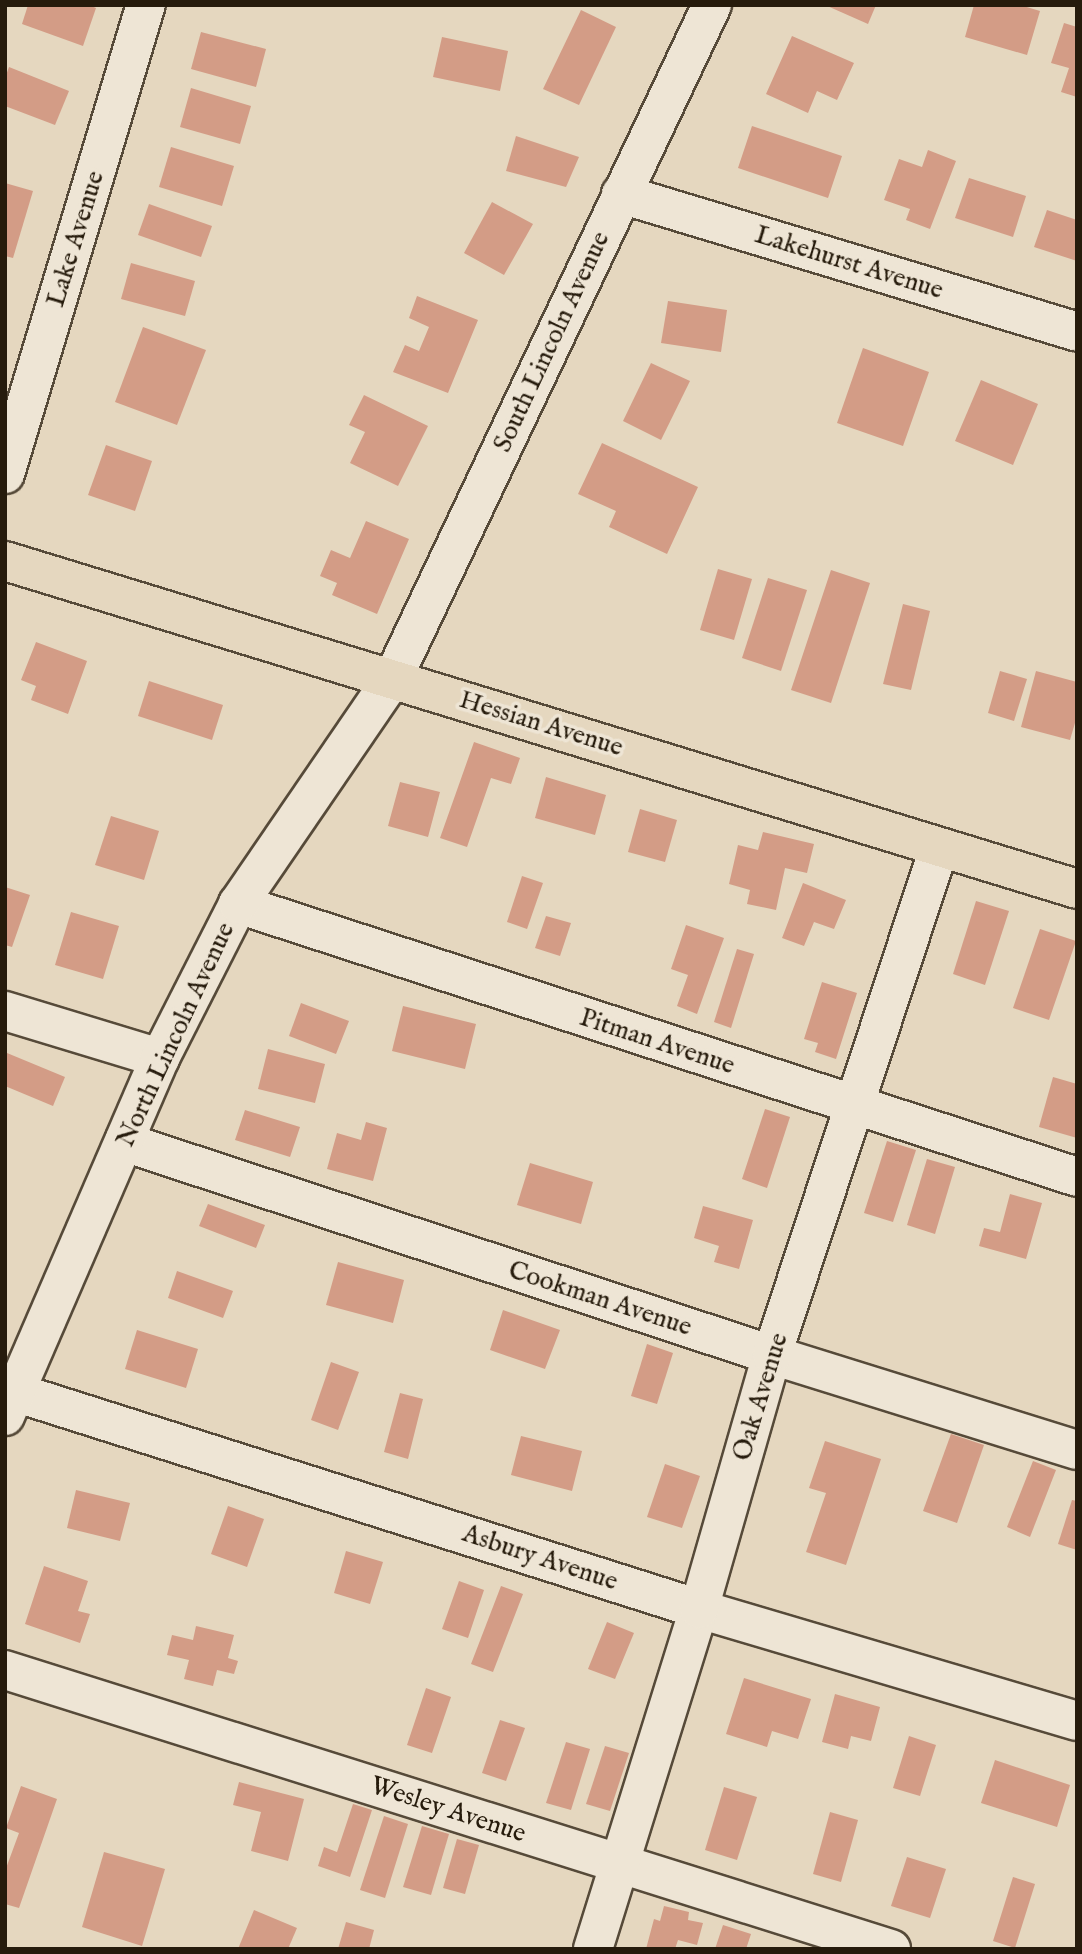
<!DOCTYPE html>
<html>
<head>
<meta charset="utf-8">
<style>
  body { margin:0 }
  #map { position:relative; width:1082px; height:1954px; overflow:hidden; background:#e5d7bf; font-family:"IM FELL English",serif }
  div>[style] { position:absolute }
  .building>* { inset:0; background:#d39c86 }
  .roads { filter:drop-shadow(2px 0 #564a39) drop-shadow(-2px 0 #564a39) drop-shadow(0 2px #564a39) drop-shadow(0 -2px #564a39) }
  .minor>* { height:38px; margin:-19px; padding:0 19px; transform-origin:19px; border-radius:19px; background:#eee5d5 }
  .major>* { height:38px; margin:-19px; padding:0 19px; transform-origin:19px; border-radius:19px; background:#e5d7bf }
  span { translate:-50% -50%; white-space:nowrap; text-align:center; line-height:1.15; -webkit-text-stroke:7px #eee5d5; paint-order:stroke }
  .street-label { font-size:26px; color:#261b0c }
  .frame { position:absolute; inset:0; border:7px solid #261b0c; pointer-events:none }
</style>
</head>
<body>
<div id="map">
  <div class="building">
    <div style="clip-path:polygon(28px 5px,89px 5px,96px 8px,83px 46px,22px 24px)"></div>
    <div style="clip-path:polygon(825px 5px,876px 5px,868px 24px)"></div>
    <div style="clip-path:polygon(974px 5px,1020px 5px,1040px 11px,1027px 55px,965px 37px)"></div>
    <div style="clip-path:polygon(581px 10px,616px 27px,579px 105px,543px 89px)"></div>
    <div style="clip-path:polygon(1064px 23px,1077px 27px,1077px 97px,1061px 92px,1069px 68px,1051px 63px)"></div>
    <div style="clip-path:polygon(201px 32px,266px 49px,256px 87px,191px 69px)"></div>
    <div style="clip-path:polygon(792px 36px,854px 63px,837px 100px,817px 91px,808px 113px,766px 94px)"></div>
    <div style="clip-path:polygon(442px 37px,508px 51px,500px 91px,433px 77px)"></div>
    <div style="clip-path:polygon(9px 67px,69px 91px,55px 125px,5px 106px,5px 78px)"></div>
    <div style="clip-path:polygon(191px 88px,251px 106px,240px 144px,180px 127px)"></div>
    <div style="clip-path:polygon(752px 126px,842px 156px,828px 198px,738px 168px)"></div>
    <div style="clip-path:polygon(516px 136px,579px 157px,566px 187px,506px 171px)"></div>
    <div style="clip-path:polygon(171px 147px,234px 166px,222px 206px,159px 187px)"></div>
    <div style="clip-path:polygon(928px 150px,956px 161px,930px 229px,906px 220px,910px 209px,884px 200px,899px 159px,922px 167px)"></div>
    <div style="clip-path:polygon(969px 178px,1026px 196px,1013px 237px,955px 218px)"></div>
    <div style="clip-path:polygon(5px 183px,33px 191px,13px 258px,5px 256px)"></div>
    <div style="clip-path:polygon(492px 202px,533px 224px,504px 275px,464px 253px)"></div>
    <div style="clip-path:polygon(149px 204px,212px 226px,201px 257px,138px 235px)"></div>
    <div style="clip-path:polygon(1047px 210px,1077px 220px,1077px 261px,1034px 247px)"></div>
    <div style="clip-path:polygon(131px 263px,195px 281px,185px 316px,121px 299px)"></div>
    <div style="clip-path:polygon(417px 296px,478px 320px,448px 393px,393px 372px,405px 345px,419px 351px,429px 327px,409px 318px)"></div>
    <div style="clip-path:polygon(668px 301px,727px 310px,721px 352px,661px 343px)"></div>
    <div style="clip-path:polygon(143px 327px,206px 350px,177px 425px,115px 402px)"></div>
    <div style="clip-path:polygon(863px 348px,929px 372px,903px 446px,837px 423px)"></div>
    <div style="clip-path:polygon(651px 363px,690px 381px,661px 440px,623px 421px)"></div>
    <div style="clip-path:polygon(981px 380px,1038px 404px,1013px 465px,955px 441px)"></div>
    <div style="clip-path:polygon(364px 395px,428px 426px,398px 486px,350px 463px,365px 432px,349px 425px)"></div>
    <div style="clip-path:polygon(602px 443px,698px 487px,667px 554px,609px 527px,616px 511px,578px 494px)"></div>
    <div style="clip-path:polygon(106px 445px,152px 461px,135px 511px,88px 495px)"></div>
    <div style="clip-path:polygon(366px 521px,409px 539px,377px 614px,332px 595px,337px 583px,320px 576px,331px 550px,350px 558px)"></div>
    <div style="clip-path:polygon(718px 569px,752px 579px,734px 640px,700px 630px)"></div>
    <div style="clip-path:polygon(831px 570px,870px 583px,831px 703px,791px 690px)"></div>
    <div style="clip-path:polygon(768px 578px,807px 590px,781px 671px,742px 658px)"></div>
    <div style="clip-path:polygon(903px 604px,930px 611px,911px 690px,883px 684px)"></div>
    <div style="clip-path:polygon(36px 642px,87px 661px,68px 714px,31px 700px,36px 686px,21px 680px)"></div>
    <div style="clip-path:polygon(1000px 671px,1027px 679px,1014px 721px,988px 713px)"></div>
    <div style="clip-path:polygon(1036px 671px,1077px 682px,1077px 716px,1070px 740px,1021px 727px)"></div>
    <div style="clip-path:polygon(149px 681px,223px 705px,212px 740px,138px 716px)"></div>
    <div style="clip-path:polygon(474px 742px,520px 758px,511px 784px,491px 778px,467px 847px,440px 838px)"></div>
    <div style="clip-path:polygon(546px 777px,606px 795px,595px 835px,535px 818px)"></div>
    <div style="clip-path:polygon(400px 782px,440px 792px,428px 837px,388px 826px)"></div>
    <div style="clip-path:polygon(640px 809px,677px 820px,665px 862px,628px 852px)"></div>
    <div style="clip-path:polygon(111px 816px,159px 831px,144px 880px,95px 865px)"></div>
    <div style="clip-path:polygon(763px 832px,814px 844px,807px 873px,785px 868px,776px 910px,747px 904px,750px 890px,729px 884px,738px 845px,758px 850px)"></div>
    <div style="clip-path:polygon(522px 876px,543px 883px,527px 929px,507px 922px)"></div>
    <div style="clip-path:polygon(803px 883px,846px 900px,834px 929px,814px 922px,804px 946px,782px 938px)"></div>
    <div style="clip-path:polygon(5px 887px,30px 895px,12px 947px,5px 945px)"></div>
    <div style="clip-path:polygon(976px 901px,1009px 911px,985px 985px,953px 974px)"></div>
    <div style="clip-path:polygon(71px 912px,119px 926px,103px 979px,55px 965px)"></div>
    <div style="clip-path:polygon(546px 916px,571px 923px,560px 956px,535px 948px)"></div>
    <div style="clip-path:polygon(686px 925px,724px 938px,697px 1014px,677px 1006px,688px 975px,671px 969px)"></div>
    <div style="clip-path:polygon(1040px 929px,1076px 941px,1049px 1020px,1013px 1008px)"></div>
    <div style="clip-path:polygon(737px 949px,754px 954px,731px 1028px,714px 1022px)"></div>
    <div style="clip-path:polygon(822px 982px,857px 993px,836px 1059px,815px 1052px,818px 1043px,804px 1039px)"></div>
    <div style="clip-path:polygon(301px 1003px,349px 1021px,336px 1054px,289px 1036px)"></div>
    <div style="clip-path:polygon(403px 1006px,476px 1024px,465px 1069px,392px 1051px)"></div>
    <div style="clip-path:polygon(268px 1049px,325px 1064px,315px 1103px,258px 1089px)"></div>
    <div style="clip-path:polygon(7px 1053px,65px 1077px,53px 1106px,5px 1086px)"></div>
    <div style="clip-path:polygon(1053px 1077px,1077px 1084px,1077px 1138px,1039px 1127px)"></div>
    <div style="clip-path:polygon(765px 1109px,790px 1117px,767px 1188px,742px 1179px)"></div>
    <div style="clip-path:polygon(245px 1110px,300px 1127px,290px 1157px,235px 1140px)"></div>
    <div style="clip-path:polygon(366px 1122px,387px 1128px,373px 1181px,327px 1169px,337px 1133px,361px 1140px)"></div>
    <div style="clip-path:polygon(887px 1141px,916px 1150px,893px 1222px,864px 1213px)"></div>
    <div style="clip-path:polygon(927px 1159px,955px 1167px,935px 1234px,907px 1225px)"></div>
    <div style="clip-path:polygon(530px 1163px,593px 1182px,581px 1224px,517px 1205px)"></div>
    <div style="clip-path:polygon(1010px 1194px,1042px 1203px,1026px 1259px,979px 1246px,984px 1228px,1000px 1232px)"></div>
    <div style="clip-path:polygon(208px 1204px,265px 1225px,256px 1248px,199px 1226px)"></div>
    <div style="clip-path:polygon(703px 1206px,753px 1220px,739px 1269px,714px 1262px,719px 1246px,694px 1238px)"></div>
    <div style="clip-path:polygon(338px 1262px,404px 1280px,393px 1323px,326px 1305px)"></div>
    <div style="clip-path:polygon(177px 1271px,233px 1291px,223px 1318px,168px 1298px)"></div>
    <div style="clip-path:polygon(503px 1310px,560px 1330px,545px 1369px,490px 1350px)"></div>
    <div style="clip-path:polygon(137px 1330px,198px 1349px,186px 1388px,125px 1369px)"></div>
    <div style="clip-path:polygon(647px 1344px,673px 1353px,657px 1404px,631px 1396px)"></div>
    <div style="clip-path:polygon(331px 1362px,359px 1372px,338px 1430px,311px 1420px)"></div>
    <div style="clip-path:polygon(400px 1393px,423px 1399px,408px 1459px,384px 1452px)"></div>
    <div style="clip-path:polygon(951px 1434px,984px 1445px,957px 1523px,923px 1511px)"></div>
    <div style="clip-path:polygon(521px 1436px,582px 1451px,572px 1491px,511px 1475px)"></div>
    <div style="clip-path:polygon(825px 1441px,881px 1459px,846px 1565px,806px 1552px,826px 1493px,809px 1488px)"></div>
    <div style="clip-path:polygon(1033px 1461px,1056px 1470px,1030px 1537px,1007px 1527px)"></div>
    <div style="clip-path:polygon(665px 1464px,700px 1476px,682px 1528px,647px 1517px)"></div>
    <div style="clip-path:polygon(76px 1490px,130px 1503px,120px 1541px,67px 1528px)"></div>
    <div style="clip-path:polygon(1072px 1500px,1077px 1501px,1077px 1550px,1058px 1544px)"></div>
    <div style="clip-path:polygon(228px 1506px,264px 1519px,247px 1567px,211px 1554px)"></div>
    <div style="clip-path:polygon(346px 1551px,383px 1562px,370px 1604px,334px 1593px)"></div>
    <div style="clip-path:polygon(44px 1566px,88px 1581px,78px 1611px,90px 1614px,80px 1643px,25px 1624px)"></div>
    <div style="clip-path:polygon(459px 1581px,484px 1590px,468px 1638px,442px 1629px)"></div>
    <div style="clip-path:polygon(501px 1586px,523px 1594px,493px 1672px,471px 1664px)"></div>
    <div style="clip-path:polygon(607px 1622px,634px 1633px,615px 1679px,588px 1669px)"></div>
    <div style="clip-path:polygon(196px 1626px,234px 1635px,228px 1658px,238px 1661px,234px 1674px,217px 1670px,213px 1686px,184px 1679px,189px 1660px,167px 1655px,172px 1635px,193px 1640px)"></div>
    <div style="clip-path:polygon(744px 1678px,811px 1699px,798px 1739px,772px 1731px,767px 1747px,726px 1734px)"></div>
    <div style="clip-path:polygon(426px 1688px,451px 1697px,432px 1753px,407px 1745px)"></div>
    <div style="clip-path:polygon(835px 1694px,880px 1707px,871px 1741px,851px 1736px,848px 1749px,822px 1742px)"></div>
    <div style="clip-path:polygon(500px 1720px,525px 1728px,506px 1781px,482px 1773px)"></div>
    <div style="clip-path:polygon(909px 1736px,936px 1745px,920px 1796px,893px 1788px)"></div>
    <div style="clip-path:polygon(566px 1742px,590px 1749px,571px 1810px,546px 1803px)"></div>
    <div style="clip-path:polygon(605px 1746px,629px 1753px,610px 1811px,586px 1804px)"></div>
    <div style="clip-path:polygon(995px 1760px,1070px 1785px,1057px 1827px,981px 1803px)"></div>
    <div style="clip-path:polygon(239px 1782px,304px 1799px,288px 1861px,251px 1851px,261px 1812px,233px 1805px)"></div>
    <div style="clip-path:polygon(21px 1786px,57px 1799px,19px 1908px,5px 1904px,5px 1871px,19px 1833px,6px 1828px)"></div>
    <div style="clip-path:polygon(724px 1787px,757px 1797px,737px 1860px,705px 1850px)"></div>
    <div style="clip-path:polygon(353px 1804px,372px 1810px,350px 1877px,318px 1866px,324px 1847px,337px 1852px)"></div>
    <div style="clip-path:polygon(830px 1812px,858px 1820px,841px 1882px,813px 1874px)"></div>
    <div style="clip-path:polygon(384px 1816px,408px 1824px,385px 1898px,360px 1890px)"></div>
    <div style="clip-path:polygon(422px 1826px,449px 1834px,431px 1895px,403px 1887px)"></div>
    <div style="clip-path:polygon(457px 1839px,479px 1845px,465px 1894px,443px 1888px)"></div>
    <div style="clip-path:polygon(104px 1852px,165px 1869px,142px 1946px,82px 1927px)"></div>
    <div style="clip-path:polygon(907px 1857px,946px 1869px,930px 1918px,891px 1906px)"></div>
    <div style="clip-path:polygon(1013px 1877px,1035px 1884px,1015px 1948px,993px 1941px)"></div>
    <div style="clip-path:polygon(664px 1906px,689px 1912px,688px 1920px,703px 1923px,697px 1945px,678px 1940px,675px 1949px,646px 1949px,654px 1919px,660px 1921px)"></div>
    <div style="clip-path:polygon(254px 1910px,297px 1928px,288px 1949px,238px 1949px)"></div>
    <div style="clip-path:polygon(346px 1922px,374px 1930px,369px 1949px,338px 1949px)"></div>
    <div style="clip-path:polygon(723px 1925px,751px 1934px,746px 1949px,715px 1949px)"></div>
  </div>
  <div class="roads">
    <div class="minor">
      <div style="left:621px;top:194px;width:476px;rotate:16.8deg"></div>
      <div style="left:5px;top:474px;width:490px;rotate:-73.3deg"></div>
      <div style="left:238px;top:904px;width:882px;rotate:18.02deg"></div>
      <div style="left:5px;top:1011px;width:162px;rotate:16.9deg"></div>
      <div style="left:124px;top:1142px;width:682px;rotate:18.2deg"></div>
      <div style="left:772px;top:1355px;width:319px;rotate:17.3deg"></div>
      <div style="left:5px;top:1389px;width:728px;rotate:17.59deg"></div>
      <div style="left:699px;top:1609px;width:394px;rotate:16.5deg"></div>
      <div style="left:5px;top:1416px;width:390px;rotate:-66.6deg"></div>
      <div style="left:160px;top:1058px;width:173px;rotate:-63.1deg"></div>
      <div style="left:238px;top:904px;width:274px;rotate:-55.6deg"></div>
      <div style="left:393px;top:678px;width:745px;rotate:-64.64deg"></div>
      <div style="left:5px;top:1670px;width:929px;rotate:17.48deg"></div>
      <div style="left:593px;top:1949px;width:356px;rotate:-72.7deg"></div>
      <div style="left:699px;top:1609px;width:264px;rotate:-74deg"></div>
      <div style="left:772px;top:1355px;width:534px;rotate:-71.77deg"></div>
    </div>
    <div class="major">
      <div style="left:5px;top:561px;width:1121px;rotate:17.01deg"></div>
    </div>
  </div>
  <div class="street-label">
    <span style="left:76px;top:239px;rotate:-73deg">Lake Avenue</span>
    <span style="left:849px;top:263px;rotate:17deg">Lakehurst Avenue</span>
    <span style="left:552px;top:342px;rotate:-65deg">South Lincoln Avenue</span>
    <span style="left:541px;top:724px;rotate:17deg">Hessian Avenue</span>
    <span style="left:176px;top:1035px;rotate:-65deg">North Lincoln Avenue</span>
    <span style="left:657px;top:1042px;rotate:18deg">Pitman Avenue</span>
    <span style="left:600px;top:1299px;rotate:18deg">Cookman Avenue</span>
    <span style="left:761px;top:1397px;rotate:-73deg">Oak Avenue</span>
    <span style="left:540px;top:1558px;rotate:18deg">Asbury Avenue</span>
    <span style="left:448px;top:1810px;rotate:18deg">Wesley Avenue</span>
  </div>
  <div class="frame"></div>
</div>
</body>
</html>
